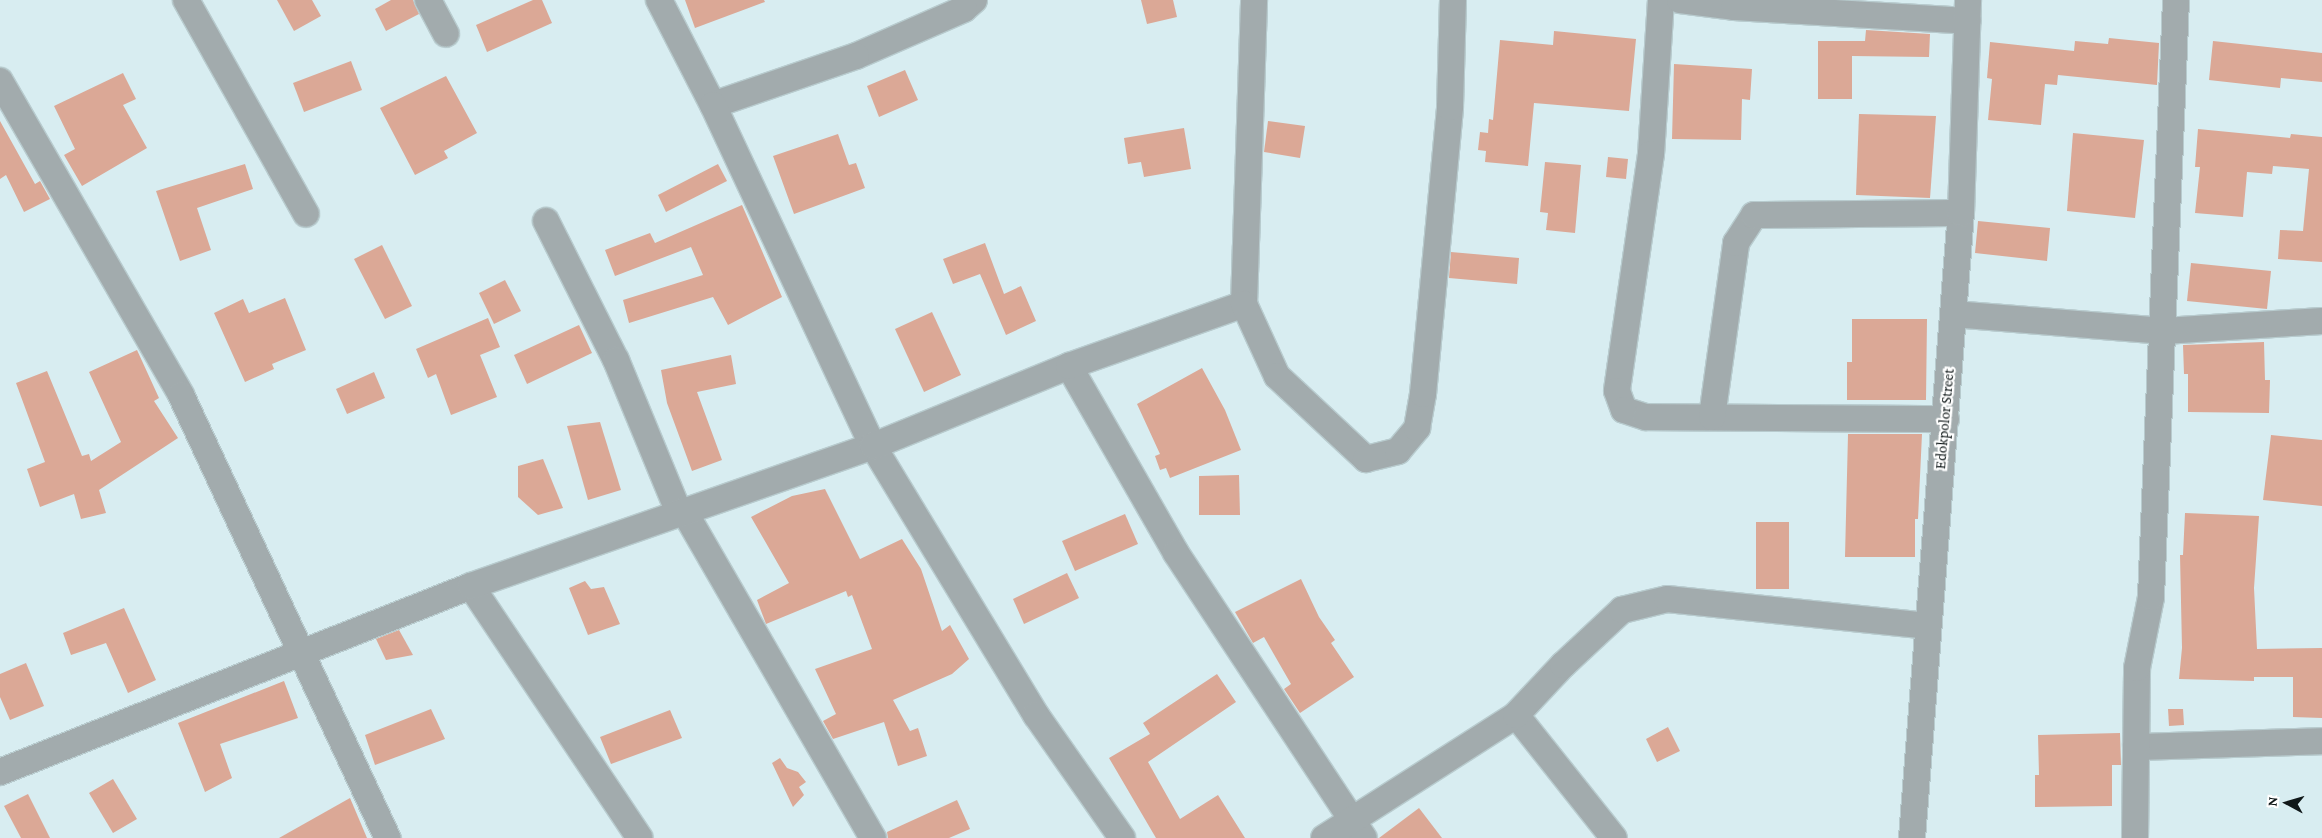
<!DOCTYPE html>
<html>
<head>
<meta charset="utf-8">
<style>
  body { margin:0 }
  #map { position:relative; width:2322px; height:838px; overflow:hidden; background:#d8edf1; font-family:"Crimson Pro",serif }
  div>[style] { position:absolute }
  .building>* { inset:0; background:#dba896 }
  .roads { filter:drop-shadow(1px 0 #b8cbce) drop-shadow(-1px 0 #b8cbce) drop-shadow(0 1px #b8cbce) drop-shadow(0 -1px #b8cbce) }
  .minor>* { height:26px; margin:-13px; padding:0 13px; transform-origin:13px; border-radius:13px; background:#a2abad }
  span { translate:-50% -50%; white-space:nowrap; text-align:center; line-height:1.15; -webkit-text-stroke:4.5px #fff; paint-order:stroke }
  .street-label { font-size:15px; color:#101819 }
  .north { position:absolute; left:2262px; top:778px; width:50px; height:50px; -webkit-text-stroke:4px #fff; paint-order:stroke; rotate:276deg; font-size:14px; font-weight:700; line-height:20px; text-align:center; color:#101819 }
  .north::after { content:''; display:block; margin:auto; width:18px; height:22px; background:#101819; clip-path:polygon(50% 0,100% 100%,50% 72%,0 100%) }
</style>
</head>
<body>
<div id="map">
  <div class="building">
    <div style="clip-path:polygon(277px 0,312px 0,321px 16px,294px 31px)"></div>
    <div style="clip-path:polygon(391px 0,413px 0,419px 14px,386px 31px,375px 9px)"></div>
    <div style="clip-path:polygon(533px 0,542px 0,552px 23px,487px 52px,476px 25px)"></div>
    <div style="clip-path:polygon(685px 0,764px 0,765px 2px,695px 28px)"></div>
    <div style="clip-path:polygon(1141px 0,1173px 0,1177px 17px,1147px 24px)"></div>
    <div style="clip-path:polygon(1866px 30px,1930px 34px,1929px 57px,1852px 56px,1852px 99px,1818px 99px,1818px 41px,1865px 41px)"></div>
    <div style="clip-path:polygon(1554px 31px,1636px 39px,1629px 111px,1534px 103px,1528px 166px,1485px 162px,1486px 151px,1478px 150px,1480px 132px,1488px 133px,1489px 119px,1493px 120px,1500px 40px,1553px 45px)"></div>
    <div style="clip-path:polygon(2109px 38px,2159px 43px,2157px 85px,2058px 75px,2057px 85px,2045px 84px,2041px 125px,1988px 120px,1992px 79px,1987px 78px,1990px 42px,2074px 51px,2075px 41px,2108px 44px)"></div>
    <div style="clip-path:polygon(2213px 41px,2322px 53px,2322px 82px,2281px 78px,2280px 88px,2209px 80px)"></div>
    <div style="clip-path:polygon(351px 61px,362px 90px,304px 112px,293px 83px)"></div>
    <div style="clip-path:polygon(1674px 64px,1752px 69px,1750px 100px,1742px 99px,1741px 140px,1672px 139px)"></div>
    <div style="clip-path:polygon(905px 70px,918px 100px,879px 117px,867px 86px)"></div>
    <div style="clip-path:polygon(123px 73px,136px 99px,123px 105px,147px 148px,82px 186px,64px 155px,75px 149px,54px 106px)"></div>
    <div style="clip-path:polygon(446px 76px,477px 133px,444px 151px,448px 158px,415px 175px,380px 108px)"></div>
    <div style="clip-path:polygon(1859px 114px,1936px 116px,1930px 198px,1856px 195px)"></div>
    <div style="clip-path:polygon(0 121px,35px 184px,40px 181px,50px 199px,24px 212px,6px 175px,0 179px)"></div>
    <div style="clip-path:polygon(1268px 121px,1305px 126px,1300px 158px,1264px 152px)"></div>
    <div style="clip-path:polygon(1184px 128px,1191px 169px,1144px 177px,1141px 162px,1128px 164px,1124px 138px)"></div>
    <div style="clip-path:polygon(2198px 129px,2290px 138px,2291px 134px,2322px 137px,2322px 262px,2278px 259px,2280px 230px,2303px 231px,2309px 169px,2273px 166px,2272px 174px,2247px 172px,2243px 217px,2195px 213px,2200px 167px,2195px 167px)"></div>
    <div style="clip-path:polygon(2073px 133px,2144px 140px,2135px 218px,2067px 211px)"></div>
    <div style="clip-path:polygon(838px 134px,849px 165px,856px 163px,865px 188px,794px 214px,773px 156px)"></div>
    <div style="clip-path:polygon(1608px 157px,1628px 159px,1626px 179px,1606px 177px)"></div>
    <div style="clip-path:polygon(1545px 162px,1581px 165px,1575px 233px,1546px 230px,1548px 213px,1540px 212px)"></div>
    <div style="clip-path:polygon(245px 164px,253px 189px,197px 208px,211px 250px,180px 261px,156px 191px)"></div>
    <div style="clip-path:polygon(718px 164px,727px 181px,666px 212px,658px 195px)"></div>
    <div style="clip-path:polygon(742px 205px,782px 297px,728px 325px,713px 297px,629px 323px,623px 300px,703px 275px,691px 247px,615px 276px,605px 250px,650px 233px,655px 243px)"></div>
    <div style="clip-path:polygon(1978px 221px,2050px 228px,2047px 261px,1975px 253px)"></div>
    <div style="clip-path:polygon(985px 243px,1004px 294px,1021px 286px,1036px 321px,1006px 335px,980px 274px,953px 284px,943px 259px)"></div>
    <div style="clip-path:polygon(382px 245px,412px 306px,385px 319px,354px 259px)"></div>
    <div style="clip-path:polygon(1451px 252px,1519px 258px,1517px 284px,1449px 278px)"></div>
    <div style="clip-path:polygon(2191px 263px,2271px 271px,2267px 309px,2187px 301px)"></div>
    <div style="clip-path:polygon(505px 280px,521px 311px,494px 324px,479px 293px)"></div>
    <div style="clip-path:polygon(285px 298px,306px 350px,272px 364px,274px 369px,245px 382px,214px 313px,243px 299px,249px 313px)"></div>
    <div style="clip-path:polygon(932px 312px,961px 375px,924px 392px,895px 329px)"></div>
    <div style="clip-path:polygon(488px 318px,500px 347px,480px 355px,497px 397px,451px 415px,436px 374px,428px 378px,416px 349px)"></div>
    <div style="clip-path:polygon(1852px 319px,1927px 319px,1926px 400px,1847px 400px,1847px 362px,1852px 362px)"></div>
    <div style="clip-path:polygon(579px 325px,592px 353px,527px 384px,514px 355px)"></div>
    <div style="clip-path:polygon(2264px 342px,2265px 380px,2270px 380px,2269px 413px,2188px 412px,2188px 374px,2184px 374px,2183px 345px)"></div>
    <div style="clip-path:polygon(137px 350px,159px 398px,154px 401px,178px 438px,99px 490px,106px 513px,81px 519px,74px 494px,40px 507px,27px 469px,45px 462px,16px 383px,47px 371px,82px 456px,89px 454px,91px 461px,121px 442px,89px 372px)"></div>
    <div style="clip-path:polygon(731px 355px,736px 384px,697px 392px,722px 460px,692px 471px,667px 403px,661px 370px)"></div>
    <div style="clip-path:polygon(1202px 368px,1225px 410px,1241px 450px,1170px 478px,1166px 468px,1160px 470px,1155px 456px,1160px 454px,1137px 404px)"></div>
    <div style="clip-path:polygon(374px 372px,385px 398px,347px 414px,336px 389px)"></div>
    <div style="clip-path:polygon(600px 422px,621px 490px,588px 500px,567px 426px)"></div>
    <div style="clip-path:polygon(1848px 434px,1922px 434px,1918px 519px,1915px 519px,1915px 557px,1845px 557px)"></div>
    <div style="clip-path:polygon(2271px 435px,2322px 440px,2322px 506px,2263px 500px)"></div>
    <div style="clip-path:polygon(543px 459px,563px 508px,538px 515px,518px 497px,518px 466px)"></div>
    <div style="clip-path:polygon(1239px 475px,1240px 515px,1199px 515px,1199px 476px)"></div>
    <div style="clip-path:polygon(825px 489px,860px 559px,902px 539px,921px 569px,942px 631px,950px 625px,969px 659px,952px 674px,893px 700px,910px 731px,918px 728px,927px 756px,898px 766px,884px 722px,833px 739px,823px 721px,836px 714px,815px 669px,872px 649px,852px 595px,848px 597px,846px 591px,766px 624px,757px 600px,789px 583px,751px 517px,792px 496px)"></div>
    <div style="clip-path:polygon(2185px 513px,2259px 516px,2254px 588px,2257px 649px,2322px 648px,2322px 718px,2293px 717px,2293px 677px,2254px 677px,2254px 681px,2179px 679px,2182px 648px,2180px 555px,2183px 555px)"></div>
    <div style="clip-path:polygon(1125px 514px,1138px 544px,1075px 571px,1062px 541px)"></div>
    <div style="clip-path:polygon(1756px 522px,1789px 522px,1789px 589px,1756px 589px)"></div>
    <div style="clip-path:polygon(1067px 573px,1079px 598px,1024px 624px,1013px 599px)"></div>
    <div style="clip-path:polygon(1301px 579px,1319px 617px,1335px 640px,1331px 643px,1354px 677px,1300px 713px,1284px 689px,1291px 684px,1264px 637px,1253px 643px,1235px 612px)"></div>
    <div style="clip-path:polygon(585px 581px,591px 589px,604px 587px,620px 624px,588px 635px,569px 588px)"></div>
    <div style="clip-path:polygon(124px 608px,156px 680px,128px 693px,106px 643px,71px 655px,63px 633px)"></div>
    <div style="clip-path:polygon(399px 630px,413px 655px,386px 660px,376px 639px)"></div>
    <div style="clip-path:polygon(26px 663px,44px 706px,10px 720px,0 697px,0 674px)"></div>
    <div style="clip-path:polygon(1217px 674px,1236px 702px,1148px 762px,1180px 819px,1218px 795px,1245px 838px,1156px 838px,1109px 758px,1150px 734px,1143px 723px)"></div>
    <div style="clip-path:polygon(284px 681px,298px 718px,220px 744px,232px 778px,205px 792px,178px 723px)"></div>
    <div style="clip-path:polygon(431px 709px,445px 739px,375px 765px,365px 735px)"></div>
    <div style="clip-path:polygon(2168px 709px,2183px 709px,2184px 725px,2169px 726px)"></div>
    <div style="clip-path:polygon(670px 710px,682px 738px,611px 764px,600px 737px)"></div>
    <div style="clip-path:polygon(1668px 727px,1680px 751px,1657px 762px,1646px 739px)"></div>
    <div style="clip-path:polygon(2120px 733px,2121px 765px,2112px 765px,2112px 806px,2035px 807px,2035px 775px,2039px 775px,2038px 735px)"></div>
    <div style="clip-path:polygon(780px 758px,787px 768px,798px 772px,806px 782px,799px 787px,804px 795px,793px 807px,772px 763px)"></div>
    <div style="clip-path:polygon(113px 779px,137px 819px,113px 833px,89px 793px)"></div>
    <div style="clip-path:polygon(28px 794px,50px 838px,21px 838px,4px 806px)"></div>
    <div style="clip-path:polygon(350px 798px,367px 838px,279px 838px)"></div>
    <div style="clip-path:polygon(957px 800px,970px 829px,949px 838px,888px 838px,887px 832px)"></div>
    <div style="clip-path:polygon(1419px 808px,1442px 838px,1379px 838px)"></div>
  </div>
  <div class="roads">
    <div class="minor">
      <div style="left:186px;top:0;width:245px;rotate:60.7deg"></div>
      <div style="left:428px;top:0;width:38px;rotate:62deg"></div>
      <div style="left:659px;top:0;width:118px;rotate:62.8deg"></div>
      <div style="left:974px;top:0;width:13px;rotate:138deg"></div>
      <div style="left:964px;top:9px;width:118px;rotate:156.5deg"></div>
      <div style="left:856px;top:56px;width:151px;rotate:161.1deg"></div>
      <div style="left:713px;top:105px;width:377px;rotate:64.9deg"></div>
      <div style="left:873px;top:446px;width:315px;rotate:58.8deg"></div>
      <div style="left:1036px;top:715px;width:150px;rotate:55deg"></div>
      <div style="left:1661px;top:0;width:154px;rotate:93.7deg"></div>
      <div style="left:1651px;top:154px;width:239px;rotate:98.2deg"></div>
      <div style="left:1617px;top:391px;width:20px;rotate:70deg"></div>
      <div style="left:1624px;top:410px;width:23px;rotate:18deg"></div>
      <div style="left:1646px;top:417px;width:300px;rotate:0.4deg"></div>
      <div style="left:1680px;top:0;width:54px;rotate:7.4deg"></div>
      <div style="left:1734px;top:7px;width:234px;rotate:3.4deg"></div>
      <div style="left:0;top:81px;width:362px;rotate:60deg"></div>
      <div style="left:181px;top:395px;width:489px;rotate:65deg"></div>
      <div style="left:546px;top:221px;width:156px;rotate:63.3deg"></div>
      <div style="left:616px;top:360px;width:165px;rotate:67.6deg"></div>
      <div style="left:1244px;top:304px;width:304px;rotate:-88.1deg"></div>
      <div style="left:1953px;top:314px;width:212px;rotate:4.6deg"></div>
      <div style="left:2164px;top:331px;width:158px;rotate:-3.6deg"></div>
      <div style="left:1069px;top:366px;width:215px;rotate:60.2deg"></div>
      <div style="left:1176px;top:553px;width:341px;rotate:56.6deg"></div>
      <div style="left:1712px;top:417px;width:176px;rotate:-82.1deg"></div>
      <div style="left:1736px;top:243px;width:33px;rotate:-57deg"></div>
      <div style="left:1754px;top:215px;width:207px;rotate:-0.6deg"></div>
      <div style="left:684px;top:511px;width:378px;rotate:60deg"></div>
      <div style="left:471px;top:586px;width:303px;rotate:56.2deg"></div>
      <div style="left:1516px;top:715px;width:157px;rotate:51.5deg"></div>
      <div style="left:2136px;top:747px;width:186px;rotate:-1.8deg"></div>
      <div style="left:0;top:772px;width:506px;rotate:-21.55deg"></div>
      <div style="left:471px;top:586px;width:426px;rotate:-19.2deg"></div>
      <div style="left:873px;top:446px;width:212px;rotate:-22.2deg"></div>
      <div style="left:1069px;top:366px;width:186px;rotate:-19.5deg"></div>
      <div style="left:1244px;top:304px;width:79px;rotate:65.4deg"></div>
      <div style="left:1277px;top:376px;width:122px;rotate:43deg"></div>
      <div style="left:1366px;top:459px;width:33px;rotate:-14deg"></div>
      <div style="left:1398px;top:451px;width:30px;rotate:-50deg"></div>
      <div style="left:1417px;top:428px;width:35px;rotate:-80deg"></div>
      <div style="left:1423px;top:394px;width:288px;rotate:-84.6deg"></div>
      <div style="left:1450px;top:107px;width:107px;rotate:-88.4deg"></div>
      <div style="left:1324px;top:838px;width:228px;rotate:-32.6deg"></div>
      <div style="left:1516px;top:715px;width:69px;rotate:-46.8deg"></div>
      <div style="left:1563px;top:665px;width:81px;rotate:-43deg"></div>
      <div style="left:1622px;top:610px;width:46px;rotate:-13.7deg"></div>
      <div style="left:1667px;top:599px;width:262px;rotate:5.9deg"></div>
      <div style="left:1912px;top:838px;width:627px;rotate:-85.52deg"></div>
      <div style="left:1961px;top:213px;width:213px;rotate:-88.1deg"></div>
      <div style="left:2135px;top:838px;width:170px;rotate:-89.3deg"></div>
      <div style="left:2137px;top:668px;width:72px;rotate:-78.8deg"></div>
      <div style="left:2151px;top:597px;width:598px;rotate:-87.6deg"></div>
    </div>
  </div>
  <div class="street-label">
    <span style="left:1945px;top:419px;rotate:-85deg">Edokpolor Street</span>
  </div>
  <div class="north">N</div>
</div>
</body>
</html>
